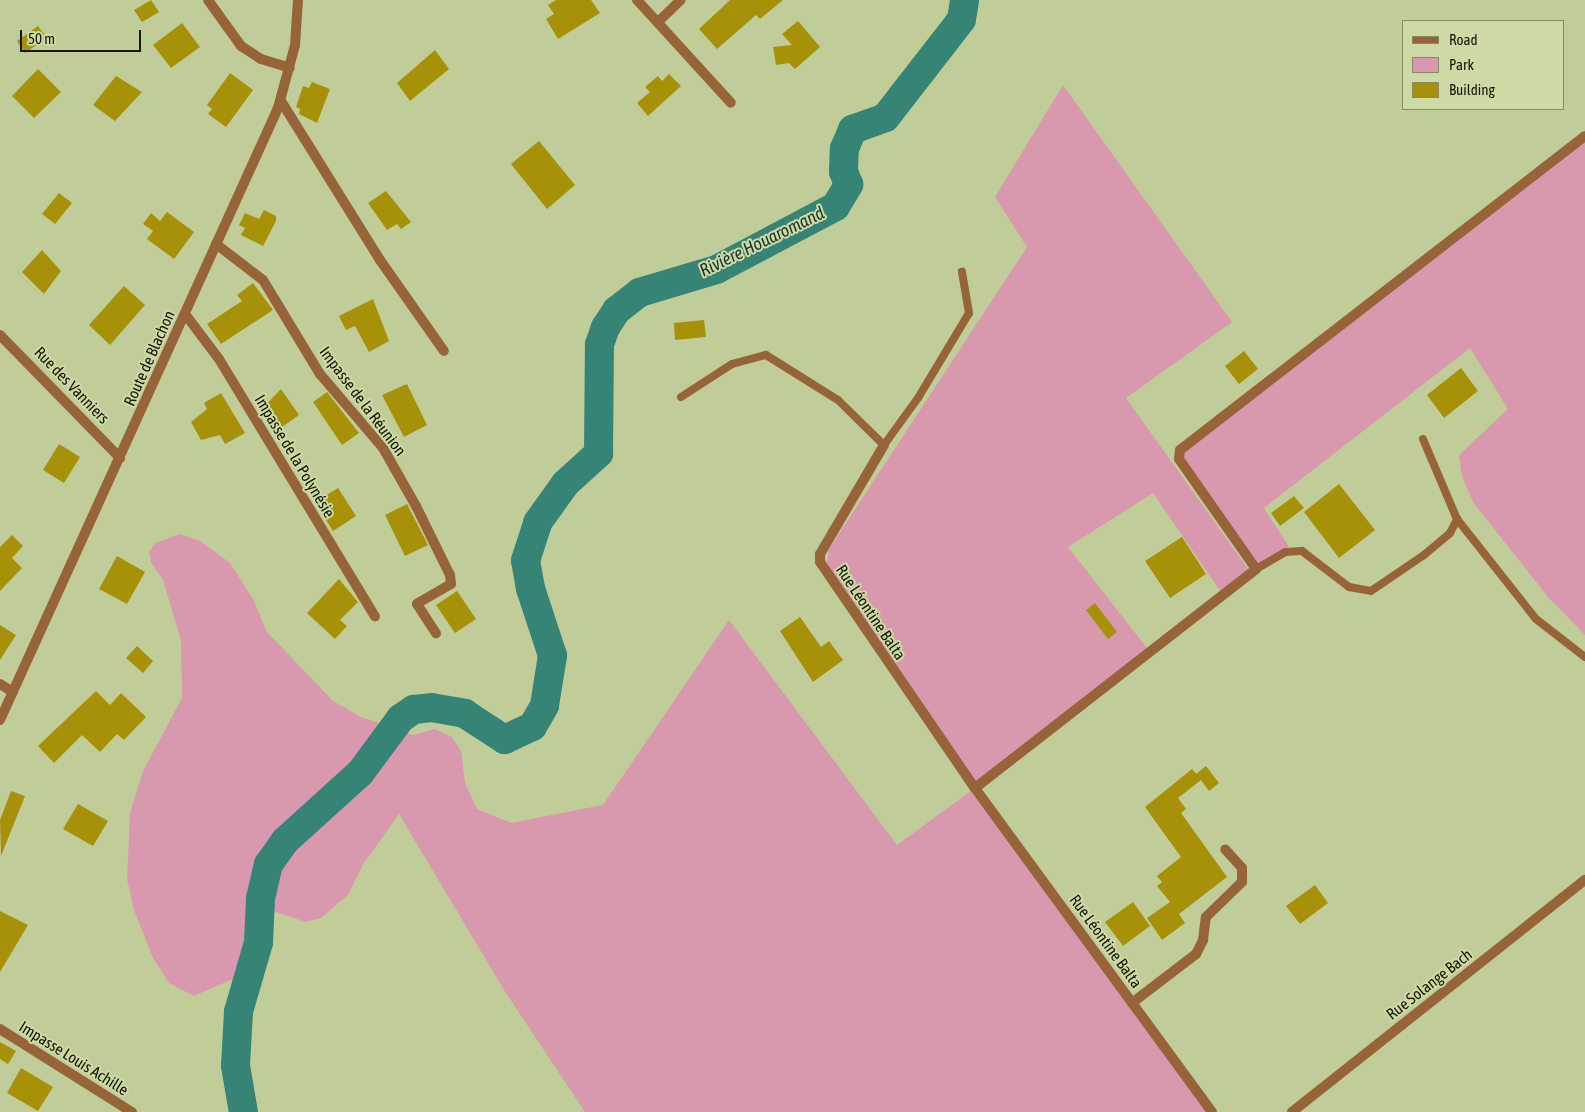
<!DOCTYPE html>
<html>
<head>
<meta charset="utf-8">
<style>
  body { margin:0 }
  #map { position:relative; width:1585px; height:1112px; overflow:hidden; background:#c1cd99; font-family:"Asap Condensed",sans-serif }
  div>[style] { position:absolute }
  .green>* { inset:0; background:#d898ad }
  .river>* { height:29px; margin:-14.5px; padding:0 14.5px; transform-origin:14.5px; border-radius:14.5px; background:#368475 }
  .building>* { inset:0; background:#a79108 }
  .service>* { height:8px; margin:-4px; padding:0 4px; transform-origin:4px; border-radius:4px; background:#97643a }
  .minor>* { height:10px; margin:-5px; padding:0 5px; transform-origin:5px; border-radius:5px; background:#97643a }
  .tertiary>* { height:10px; margin:-5px; padding:0 5px; transform-origin:5px; border-radius:5px; background:#97643a }
  span { translate:-50% -50%; white-space:nowrap; text-align:center; line-height:1.15; -webkit-text-stroke:4px #cedaa5; paint-order:stroke }
  .street-label { font-size:16px; color:#131704 }
  .water-label { font-size:18px; color:#1a332e; font-style:italic }
  .legend { position:absolute; left:1402px; top:20px; width:162px; height:90px; box-sizing:border-box; background:#cedaa5; border:1px solid #838c65; margin:0; padding:6px 9px; list-style:none; font-size:15px; color:#131704 }
  .legend li { display:flex; align-items:center; gap:10px; height:25px }
  .legend b { width:25px; border:1px solid #838c65 }
  .scale { position:absolute; left:20px; top:30px; width:121px; height:22px; box-sizing:border-box; border:2px solid #131704; border-top:0; padding-left:6px; font-size:15px; line-height:18px; white-space:nowrap; color:#131704; -webkit-text-stroke:4px #cedaa5; paint-order:stroke }
</style>
</head>
<body>
<div id="map">
  <div class="green">
    <div style="clip-path:polygon(1063px 85px,1232px 322px,1126px 398px,1251px 573px,1223px 595px,1153px 493px,1068px 547px,1150px 652px,975px 788px,1212px 1112px,585px 1112px,504px 990px,399px 814px,364px 863px,348px 895px,321px 918px,306px 922px,270px 910px,253px 920px,235px 978px,194px 996px,169px 983px,153px 958px,134px 910px,127px 879px,130px 813px,143px 771px,182px 698px,181px 640px,163px 580px,151px 562px,149px 552px,155px 543px,180px 534px,200px 541px,230px 563px,253px 599px,267px 632px,333px 701px,361px 717px,413px 735px,435px 729px,452px 737px,461px 751px,465px 783px,477px 809px,511px 823px,603px 805px,729px 620px,897px 845px,975px 788px,835px 587px,827px 563px,829px 549px,1027px 247px,995px 197px)"></div>
    <div style="clip-path:polygon(1585px 136px,1585px 635px,1548px 597px,1473px 502px,1462px 476px,1459px 455px,1508px 409px,1470px 348px,1264px 508px,1289px 547px,1256px 569px,1179px 459px,1180px 450px)"></div>
  </div>
  <div class="river">
    <div style="left:243px;top:1112px;width:48px;rotate:-99.7deg"></div>
    <div style="left:235px;top:1065px;width:54px;rotate:-86.8deg"></div>
    <div style="left:238px;top:1011px;width:72px;rotate:-73.8deg"></div>
    <div style="left:258px;top:942px;width:44px;rotate:-87.4deg"></div>
    <div style="left:260px;top:898px;width:35px;rotate:-77deg"></div>
    <div style="left:268px;top:864px;width:29px;rotate:-55deg"></div>
    <div style="left:285px;top:840px;width:101px;rotate:-42.2deg"></div>
    <div style="left:360px;top:772px;width:67px;rotate:-53.5deg"></div>
    <div style="left:400px;top:718px;width:16px;rotate:-35deg"></div>
    <div style="left:413px;top:709px;width:18px;rotate:-6deg"></div>
    <div style="left:431px;top:707px;width:34px;rotate:10deg"></div>
    <div style="left:464px;top:713px;width:48px;rotate:33deg"></div>
    <div style="left:504px;top:739px;width:31px;rotate:-25deg"></div>
    <div style="left:532px;top:726px;width:24px;rotate:-60deg"></div>
    <div style="left:544px;top:705px;width:51px;rotate:-80.9deg"></div>
    <div style="left:552px;top:655px;width:71px;rotate:-108.2deg"></div>
    <div style="left:530px;top:588px;width:28px;rotate:-100deg"></div>
    <div style="left:525px;top:560px;width:40px;rotate:-72deg"></div>
    <div style="left:537px;top:522px;width:48px;rotate:-54.3deg"></div>
    <div style="left:565px;top:483px;width:45px;rotate:-42.3deg"></div>
    <div style="left:598px;top:453px;width:109px;rotate:-89.5deg"></div>
    <div style="left:599px;top:344px;width:18px;rotate:-71deg"></div>
    <div style="left:605px;top:327px;width:20px;rotate:-57deg"></div>
    <div style="left:616px;top:310px;width:29px;rotate:-38deg"></div>
    <div style="left:639px;top:292px;width:80px;rotate:-16.6deg"></div>
    <div style="left:716px;top:269px;width:135px;rotate:-27.9deg"></div>
    <div style="left:835px;top:206px;width:26px;rotate:-59deg"></div>
    <div style="left:848px;top:184px;width:14px;rotate:-111deg"></div>
    <div style="left:843px;top:171px;width:23px;rotate:-88deg"></div>
    <div style="left:844px;top:148px;width:21px;rotate:-67deg"></div>
    <div style="left:852px;top:129px;width:35px;rotate:-20deg"></div>
    <div style="left:885px;top:117px;width:124px;rotate:-52.2deg"></div>
    <div style="left:961px;top:19px;width:19px;rotate:-81deg"></div>
  </div>
  <div class="building">
    <div style="clip-path:polygon(151px 0,159px 12px,142px 22px,134px 10px)"></div>
    <div style="clip-path:polygon(556px 0,591px 0,600px 13px,558px 39px,546px 19px,554px 14px,548px 5px)"></div>
    <div style="clip-path:polygon(730px 0,783px 0,760px 19px,756px 15px,717px 49px,699px 29px)"></div>
    <div style="clip-path:polygon(798px 21px,820px 47px,795px 69px,789px 63px,776px 65px,773px 47px,792px 45px,782px 34px)"></div>
    <div style="clip-path:polygon(182px 23px,200px 47px,171px 68px,153px 45px)"></div>
    <div style="clip-path:polygon(38px 26px,47px 38px,25px 53px,17px 41px)"></div>
    <div style="clip-path:polygon(435px 50px,449px 69px,410px 101px,397px 83px)"></div>
    <div style="clip-path:polygon(38px 69px,61px 92px,34px 118px,12px 96px)"></div>
    <div style="clip-path:polygon(230px 73px,253px 90px,226px 127px,208px 114px,212px 109px,207px 105px)"></div>
    <div style="clip-path:polygon(669px 74px,681px 86px,648px 116px,637px 103px,650px 92px,645px 87px,658px 76px,662px 81px)"></div>
    <div style="clip-path:polygon(116px 76px,142px 92px,115px 121px,93px 105px)"></div>
    <div style="clip-path:polygon(312px 82px,330px 89px,317px 123px,299px 114px,300px 109px,296px 107px,303px 86px,309px 88px)"></div>
    <div style="clip-path:polygon(539px 141px,575px 185px,547px 209px,511px 164px)"></div>
    <div style="clip-path:polygon(386px 191px,411px 222px,401px 229px,397px 224px,387px 230px,368px 203px)"></div>
    <div style="clip-path:polygon(59px 193px,72px 203px,55px 224px,42px 214px)"></div>
    <div style="clip-path:polygon(264px 210px,276px 216px,276px 221px,263px 246px,241px 235px,245px 228px,239px 225px,245px 213px,259px 219px)"></div>
    <div style="clip-path:polygon(167px 212px,194px 232px,174px 259px,147px 239px,153px 231px,143px 224px,151px 213px,160px 221px)"></div>
    <div style="clip-path:polygon(42px 250px,61px 271px,44px 294px,22px 272px)"></div>
    <div style="clip-path:polygon(253px 283px,273px 310px,221px 344px,207px 324px,242px 301px,237px 295px)"></div>
    <div style="clip-path:polygon(124px 286px,145px 305px,110px 345px,89px 325px)"></div>
    <div style="clip-path:polygon(373px 299px,389px 341px,369px 352px,355px 326px,346px 330px,339px 316px)"></div>
    <div style="clip-path:polygon(704px 320px,706px 337px,675px 340px,674px 323px)"></div>
    <div style="clip-path:polygon(1244px 351px,1258px 369px,1239px 384px,1225px 366px)"></div>
    <div style="clip-path:polygon(1461px 368px,1478px 391px,1444px 418px,1427px 395px)"></div>
    <div style="clip-path:polygon(407px 384px,427px 425px,404px 437px,382px 395px)"></div>
    <div style="clip-path:polygon(281px 389px,299px 415px,275px 432px,260px 411px)"></div>
    <div style="clip-path:polygon(327px 392px,359px 433px,342px 445px,313px 402px)"></div>
    <div style="clip-path:polygon(221px 393px,245px 433px,225px 444px,220px 435px,201px 440px,191px 422px,207px 409px,204px 403px)"></div>
    <div style="clip-path:polygon(59px 444px,80px 457px,64px 483px,43px 470px)"></div>
    <div style="clip-path:polygon(1339px 484px,1375px 530px,1339px 558px,1304px 512px)"></div>
    <div style="clip-path:polygon(338px 488px,356px 516px,333px 531px,315px 502px)"></div>
    <div style="clip-path:polygon(1294px 496px,1304px 508px,1280px 526px,1271px 513px)"></div>
    <div style="clip-path:polygon(407px 504px,428px 545px,405px 556px,385px 515px)"></div>
    <div style="clip-path:polygon(12px 535px,23px 546px,12px 558px,22px 568px,0 591px,0 547px)"></div>
    <div style="clip-path:polygon(1182px 537px,1206px 574px,1170px 598px,1145px 561px)"></div>
    <div style="clip-path:polygon(117px 556px,145px 572px,127px 604px,99px 589px)"></div>
    <div style="clip-path:polygon(339px 579px,358px 602px,340px 620px,347px 626px,335px 639px,307px 613px)"></div>
    <div style="clip-path:polygon(457px 591px,476px 619px,455px 633px,436px 605px)"></div>
    <div style="clip-path:polygon(1095px 603px,1117px 632px,1108px 639px,1086px 610px)"></div>
    <div style="clip-path:polygon(800px 617px,821px 647px,829px 641px,843px 660px,813px 682px,780px 631px)"></div>
    <div style="clip-path:polygon(0 625px,16px 635px,0 660px)"></div>
    <div style="clip-path:polygon(137px 646px,153px 661px,143px 673px,126px 658px)"></div>
    <div style="clip-path:polygon(96px 691px,110px 705px,121px 693px,146px 717px,124px 740px,117px 734px,100px 752px,82px 735px,54px 763px,38px 746px)"></div>
    <div style="clip-path:polygon(1206px 766px,1219px 783px,1209px 791px,1201px 780px,1178px 798px,1186px 809px,1181px 813px,1227px 877px,1179px 914px,1185px 923px,1162px 940px,1147px 918px,1170px 902px,1157px 886px,1162px 882px,1157px 876px,1181px 857px,1145px 807px,1192px 769px,1199px 777px,1196px 774px)"></div>
    <div style="clip-path:polygon(11px 791px,25px 796px,1px 856px,0 820px)"></div>
    <div style="clip-path:polygon(78px 804px,108px 821px,93px 846px,63px 829px)"></div>
    <div style="clip-path:polygon(1315px 885px,1328px 903px,1300px 924px,1286px 906px)"></div>
    <div style="clip-path:polygon(1133px 902px,1150px 926px,1123px 946px,1105px 922px)"></div>
    <div style="clip-path:polygon(0 911px,28px 925px,0 972px)"></div>
    <div style="clip-path:polygon(0 1042px,16px 1051px,8px 1064px,0 1059px)"></div>
    <div style="clip-path:polygon(21px 1068px,53px 1087px,38px 1111px,7px 1093px)"></div>
  </div>
  <div class="service">
    <div style="left:681px;top:397px;width:61px;rotate:-32.9deg"></div>
    <div style="left:732px;top:364px;width:35px;rotate:-15deg"></div>
    <div style="left:766px;top:355px;width:85px;rotate:32deg"></div>
    <div style="left:838px;top:400px;width:64px;rotate:44.4deg"></div>
    <div style="left:884px;top:445px;width:58px;rotate:-54.1deg"></div>
    <div style="left:918px;top:398px;width:99px;rotate:-59deg"></div>
    <div style="left:969px;top:313px;width:42px;rotate:-99.7deg"></div>
    <div style="left:1423px;top:439px;width:87px;rotate:67deg"></div>
    <div style="left:1457px;top:519px;width:127px;rotate:51.7deg"></div>
    <div style="left:1536px;top:619px;width:62px;rotate:37.8deg"></div>
    <div style="left:1256px;top:569px;width:34px;rotate:-30deg"></div>
    <div style="left:1286px;top:552px;width:16px;rotate:-4deg"></div>
    <div style="left:1302px;top:551px;width:59px;rotate:37.5deg"></div>
    <div style="left:1349px;top:587px;width:22px;rotate:10deg"></div>
    <div style="left:1371px;top:591px;width:64px;rotate:-34.2deg"></div>
    <div style="left:1424px;top:555px;width:34px;rotate:-40deg"></div>
    <div style="left:1450px;top:533px;width:16px;rotate:-63deg"></div>
  </div>
  <div class="minor">
    <div style="left:208px;top:0;width:57px;rotate:54.3deg"></div>
    <div style="left:241px;top:46px;width:24px;rotate:33deg"></div>
    <div style="left:261px;top:59px;width:30px;rotate:17deg"></div>
    <div style="left:637px;top:0;width:139px;rotate:47.6deg"></div>
    <div style="left:659px;top:21px;width:30px;rotate:-44deg"></div>
    <div style="left:281px;top:101px;width:187px;rotate:58.1deg"></div>
    <div style="left:380px;top:260px;width:111px;rotate:54.9deg"></div>
    <div style="left:216px;top:244px;width:59px;rotate:37.5deg"></div>
    <div style="left:263px;top:280px;width:110px;rotate:58.8deg"></div>
    <div style="left:320px;top:374px;width:97px;rotate:49.6deg"></div>
    <div style="left:383px;top:448px;width:67px;rotate:60.4deg"></div>
    <div style="left:416px;top:506px;width:77px;rotate:63.8deg"></div>
    <div style="left:450px;top:575px;width:9px;rotate:84deg"></div>
    <div style="left:451px;top:584px;width:39px;rotate:150deg"></div>
    <div style="left:417px;top:604px;width:35px;rotate:57deg"></div>
    <div style="left:185px;top:314px;width:56px;rotate:52.9deg"></div>
    <div style="left:219px;top:359px;width:301px;rotate:58.8deg"></div>
    <div style="left:0;top:335px;width:172px;rotate:45.7deg"></div>
    <div style="left:884px;top:445px;width:126px;rotate:120.4deg"></div>
    <div style="left:820px;top:554px;width:8px;rotate:90deg"></div>
    <div style="left:820px;top:562px;width:274px;rotate:55.6deg"></div>
    <div style="left:0;top:684px;width:15px;rotate:32deg"></div>
    <div style="left:1132px;top:1003px;width:81px;rotate:-37.4deg"></div>
    <div style="left:1196px;top:954px;width:16px;rotate:-63deg"></div>
    <div style="left:1203px;top:940px;width:23px;rotate:-83deg"></div>
    <div style="left:1206px;top:917px;width:50px;rotate:-44.2deg"></div>
    <div style="left:1242px;top:882px;width:14px;rotate:-90deg"></div>
    <div style="left:1242px;top:868px;width:25px;rotate:-132deg"></div>
    <div style="left:0;top:1029px;width:156px;rotate:32.2deg"></div>
    <div style="left:1212px;top:1112px;width:401px;rotate:-126.2deg"></div>
    <div style="left:975px;top:788px;width:356px;rotate:-37.9deg"></div>
    <div style="left:1256px;top:569px;width:134px;rotate:-125deg"></div>
    <div style="left:1179px;top:459px;width:9px;rotate:-84deg"></div>
    <div style="left:1180px;top:450px;width:512px;rotate:-37.79deg"></div>
  </div>
  <div class="tertiary">
    <div style="left:0;top:720px;width:672px;rotate:-65.57deg"></div>
    <div style="left:278px;top:108px;width:65px;rotate:-74.9deg"></div>
    <div style="left:295px;top:45px;width:45px;rotate:-86.2deg"></div>
    <div style="left:1292px;top:1112px;width:374px;rotate:-38.4deg"></div>
  </div>
  <div class="street-label">
    <span style="left:149px;top:358px;rotate:-66deg">Route de Blachon</span>
    <span style="left:72px;top:385px;rotate:46deg">Rue des Vanniers</span>
    <span style="left:363px;top:401px;rotate:53deg">Impasse de la Réunion</span>
    <span style="left:295px;top:456px;rotate:59deg">Impasse de la Polynésie</span>
    <span style="left:871px;top:612px;rotate:56deg">Rue Léontine Balta</span>
    <span style="left:1106px;top:941px;rotate:54deg">Rue Léontine Balta</span>
    <span style="left:1429px;top:984px;rotate:-38deg">Rue Solange Bach</span>
    <span style="left:74px;top:1058px;rotate:32deg">Impasse Louis Achille</span>
  </div>
  <div class="water-label">
    <span style="left:762px;top:242px;rotate:-26deg">Rivière Houaromand</span>
  </div>
  <ul class="legend">
  <li><b style="height:6px;background:#97643a"></b>Road</li>
  <li><b style="height:14px;background:#d898ad"></b>Park</li>
  <li><b style="height:14px;background:#a79108"></b>Building</li>
  </ul>
  <div class="scale">50 m</div>
</div>
</body>
</html>
